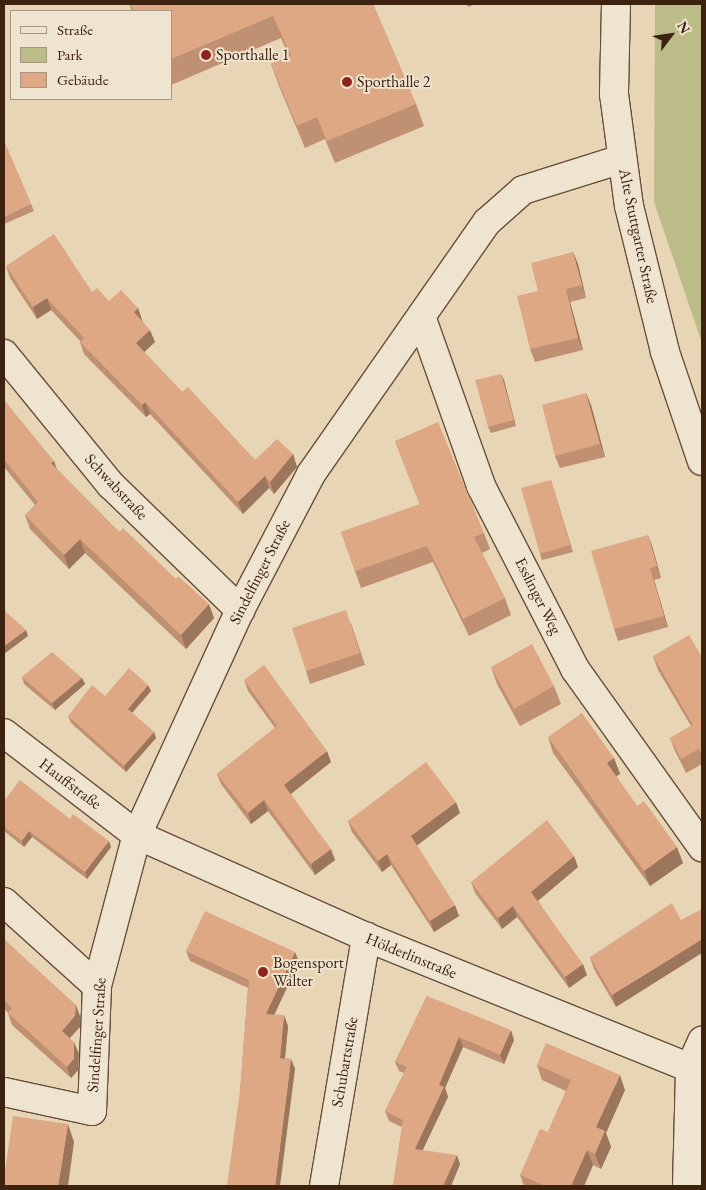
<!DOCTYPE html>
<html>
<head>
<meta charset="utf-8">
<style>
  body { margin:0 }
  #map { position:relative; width:706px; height:1190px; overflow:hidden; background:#e7d5b6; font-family:"EB Garamond",serif }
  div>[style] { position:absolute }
  .green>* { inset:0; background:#bcbc89 }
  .roads { filter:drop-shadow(1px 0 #684f3a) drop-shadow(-1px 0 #684f3a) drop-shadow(0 1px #684f3a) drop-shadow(0 -1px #684f3a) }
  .minor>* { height:28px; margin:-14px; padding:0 14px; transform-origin:14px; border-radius:14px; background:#efe4d0 }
  .wall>* { inset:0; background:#bf9072 }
  .shaded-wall>* { inset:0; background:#9b765c }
  .building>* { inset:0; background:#dea884 }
  .dots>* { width:14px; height:14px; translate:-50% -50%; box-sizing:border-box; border:2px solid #efe4d0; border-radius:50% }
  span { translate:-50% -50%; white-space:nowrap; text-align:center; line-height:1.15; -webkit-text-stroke:4px #efe4d0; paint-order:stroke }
  .poi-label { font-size:16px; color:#3e2210 }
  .left { translate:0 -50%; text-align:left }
  .street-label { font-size:16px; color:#3e2210 }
  .frame { position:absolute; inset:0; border:5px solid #3e2210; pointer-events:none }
  .legend { position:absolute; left:10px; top:10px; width:162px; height:90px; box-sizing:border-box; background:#efe4d0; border:1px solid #a89683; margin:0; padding:6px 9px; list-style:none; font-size:15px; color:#3e2210 }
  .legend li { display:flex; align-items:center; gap:10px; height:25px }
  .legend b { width:25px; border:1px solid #a89683 }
  .north { position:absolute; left:646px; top:10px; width:50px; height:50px; -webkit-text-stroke:4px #efe4d0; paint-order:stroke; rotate:59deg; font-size:14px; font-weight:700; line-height:20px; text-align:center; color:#3e2210 }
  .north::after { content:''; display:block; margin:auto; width:18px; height:22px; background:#3e2210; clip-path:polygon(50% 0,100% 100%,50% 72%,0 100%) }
</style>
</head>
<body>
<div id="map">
  <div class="green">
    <div style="clip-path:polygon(655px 4px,702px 4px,702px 343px,654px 202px)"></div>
  </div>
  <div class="roads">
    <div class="minor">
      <div style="left:616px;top:4px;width:90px;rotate:91.3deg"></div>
      <div style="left:614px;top:94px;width:113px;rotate:82.4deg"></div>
      <div style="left:629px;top:206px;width:150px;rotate:76.1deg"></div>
      <div style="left:665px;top:352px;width:115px;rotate:71.3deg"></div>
      <div style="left:422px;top:319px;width:177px;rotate:70.5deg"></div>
      <div style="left:481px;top:486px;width:206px;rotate:62.8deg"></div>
      <div style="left:575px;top:669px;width:219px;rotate:54.5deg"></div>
      <div style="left:4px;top:354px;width:169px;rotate:50.8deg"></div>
      <div style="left:111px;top:485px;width:180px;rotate:44.1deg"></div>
      <div style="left:4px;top:733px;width:168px;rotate:37.5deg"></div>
      <div style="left:137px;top:835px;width:251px;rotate:24deg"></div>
      <div style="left:366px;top:937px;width:349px;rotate:22deg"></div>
      <div style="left:4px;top:902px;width:125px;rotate:42.1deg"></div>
      <div style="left:4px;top:1092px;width:90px;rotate:12.2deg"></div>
      <div style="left:92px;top:1111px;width:125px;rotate:-87.7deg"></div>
      <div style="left:97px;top:986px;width:156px;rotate:-75.2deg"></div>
      <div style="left:137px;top:835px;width:247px;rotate:-65.4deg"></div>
      <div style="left:240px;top:610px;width:153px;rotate:-62.4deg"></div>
      <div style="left:311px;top:474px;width:307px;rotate:-55.1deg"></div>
      <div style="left:487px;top:222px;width:48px;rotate:-41.6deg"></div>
      <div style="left:523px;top:190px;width:104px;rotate:-17.4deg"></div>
      <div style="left:324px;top:1186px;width:253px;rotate:-80.4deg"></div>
      <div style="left:687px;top:1186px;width:118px;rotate:-88.5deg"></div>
      <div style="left:690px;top:1068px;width:30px;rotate:-66deg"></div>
    </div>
  </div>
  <div class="wall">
    <div style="clip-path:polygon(129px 4px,373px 4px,416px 104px,424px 126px,335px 163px,325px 139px,305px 148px,279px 86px,271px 64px,289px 56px,281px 38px,171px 85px,171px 11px,132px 11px)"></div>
    <div style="clip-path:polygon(466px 4px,476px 4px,468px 7px)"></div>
    <div style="clip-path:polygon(4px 141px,34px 211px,4px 224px)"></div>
    <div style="clip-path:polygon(573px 252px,578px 264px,586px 298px,570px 302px,583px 350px,535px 362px,530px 349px,538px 291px)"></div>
    <div style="clip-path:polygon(6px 266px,92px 292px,109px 301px,138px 308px,142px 320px,155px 342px,144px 352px,182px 392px,255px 460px,293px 454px,297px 467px,274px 494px,269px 488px,243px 514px,150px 414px,146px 417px,84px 354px,80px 342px,80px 341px,51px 310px,37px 319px,10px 278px)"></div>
    <div style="clip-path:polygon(501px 374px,516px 426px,491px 433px,488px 427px)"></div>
    <div style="clip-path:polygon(586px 393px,591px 405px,605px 457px,560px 468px,555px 456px)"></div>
    <div style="clip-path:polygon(4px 400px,57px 469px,119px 532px,214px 618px,186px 649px,85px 553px,69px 569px,30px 529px,25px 515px,35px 505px,4px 467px)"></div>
    <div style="clip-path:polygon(395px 441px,484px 533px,490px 549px,482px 553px,505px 598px,511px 615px,469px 636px,433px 562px,361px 588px,341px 532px,420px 505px)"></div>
    <div style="clip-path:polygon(551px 480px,573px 552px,542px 560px,540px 554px)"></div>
    <div style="clip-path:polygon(648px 535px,652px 546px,661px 578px,654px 580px,668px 627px,618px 641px,614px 629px)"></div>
    <div style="clip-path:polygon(351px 623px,365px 665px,310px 684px,306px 671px)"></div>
    <div style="clip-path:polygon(653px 656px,702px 657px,702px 764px,686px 773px,675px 751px,670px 738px,691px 726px,658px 670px)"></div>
    <div style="clip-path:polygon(491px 667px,554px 686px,561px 704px,520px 726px,497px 684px)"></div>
    <div style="clip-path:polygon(22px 677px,82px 678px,85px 684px,55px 710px,24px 684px)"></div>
    <div style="clip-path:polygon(244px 680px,331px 762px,291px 794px,335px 860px,315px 875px,268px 811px,251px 824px,221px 784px,217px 774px,275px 728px,248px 691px)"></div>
    <div style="clip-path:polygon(151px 691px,132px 713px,154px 732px,156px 738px,126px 772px,71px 723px,68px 716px,105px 696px)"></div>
    <div style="clip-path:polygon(548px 737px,614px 758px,620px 774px,616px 776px,637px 806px,683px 863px,650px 886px,553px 753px)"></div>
    <div style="clip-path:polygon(4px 801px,70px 819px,111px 847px,87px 879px,32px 837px,24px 847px,4px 831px)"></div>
    <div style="clip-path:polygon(460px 813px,417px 845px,459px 916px,434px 932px,391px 865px,382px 872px,352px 832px,348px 821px)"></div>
    <div style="clip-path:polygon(578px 867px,538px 901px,587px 975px,569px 988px,517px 917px,502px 929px,475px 893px,471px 882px)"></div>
    <div style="clip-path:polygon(681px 920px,616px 1007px,594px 969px,590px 957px)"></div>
    <div style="clip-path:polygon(4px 939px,80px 1016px,80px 1027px,70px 1038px,79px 1054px,78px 1070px,71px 1078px,12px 1025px,8px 1013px,4px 1008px)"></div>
    <div style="clip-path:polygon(186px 951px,299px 962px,274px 1014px,288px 1026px,285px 1058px,291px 1059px,295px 1069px,240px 1091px,248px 988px,190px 961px)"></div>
    <div style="clip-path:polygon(427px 996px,514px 1040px,504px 1064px,463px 1047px,445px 1088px,448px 1097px,422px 1150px,460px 1164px,451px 1186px,393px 1186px,402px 1127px,389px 1121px,385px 1111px,404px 1073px,399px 1071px,395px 1062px)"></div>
    <div style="clip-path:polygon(537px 1065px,625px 1090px,606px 1133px,611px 1147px,601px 1169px,593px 1165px,584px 1186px,524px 1186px,520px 1175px,548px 1132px,566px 1091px,542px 1080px)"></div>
  </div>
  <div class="shaded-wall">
    <div style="clip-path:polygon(573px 252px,578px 264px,586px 298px,582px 285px)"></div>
    <div style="clip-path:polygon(566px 289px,570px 302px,583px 350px,578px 338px)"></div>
    <div style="clip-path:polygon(47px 298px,51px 310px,37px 319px,33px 307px)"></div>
    <div style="clip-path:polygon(138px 308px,142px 320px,138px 324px,134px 312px)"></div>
    <div style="clip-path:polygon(150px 330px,155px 342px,140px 356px,136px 343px)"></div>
    <div style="clip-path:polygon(501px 374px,504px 380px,516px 426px,514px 420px)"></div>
    <div style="clip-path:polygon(586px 393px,591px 405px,605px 457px,600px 444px)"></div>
    <div style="clip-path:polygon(145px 402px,150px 414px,146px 417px,142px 405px)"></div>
    <div style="clip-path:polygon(293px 454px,297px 467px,274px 494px,270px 482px)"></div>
    <div style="clip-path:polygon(54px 461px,59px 475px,51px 463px)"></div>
    <div style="clip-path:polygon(265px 476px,269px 488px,243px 514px,238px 502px)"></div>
    <div style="clip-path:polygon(648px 535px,652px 546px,661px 578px,657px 566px)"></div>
    <div style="clip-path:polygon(80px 539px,85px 553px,69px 569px,64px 555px)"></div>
    <div style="clip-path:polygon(650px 568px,654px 580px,668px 627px,664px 616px)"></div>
    <div style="clip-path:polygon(209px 604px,214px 618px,186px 649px,181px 635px)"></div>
    <div style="clip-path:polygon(26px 630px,28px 636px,4px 654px,4px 646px)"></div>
    <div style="clip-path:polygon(82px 678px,85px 684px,55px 710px,52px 703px)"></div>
    <div style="clip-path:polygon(148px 685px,151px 691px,130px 715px,128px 709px)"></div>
    <div style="clip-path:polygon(154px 732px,156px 738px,126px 772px,124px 766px)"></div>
    <div style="clip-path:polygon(327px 751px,331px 762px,288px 796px,284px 785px)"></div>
    <div style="clip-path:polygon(614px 758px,620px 774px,612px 779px,607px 763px)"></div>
    <div style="clip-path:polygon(264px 800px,268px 811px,251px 824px,248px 813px)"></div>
    <div style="clip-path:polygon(456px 802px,460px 813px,415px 847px,411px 836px)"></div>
    <div style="clip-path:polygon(29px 831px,32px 837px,24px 847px,22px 841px)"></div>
    <div style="clip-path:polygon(109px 841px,111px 847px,87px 879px,85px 872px)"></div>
    <div style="clip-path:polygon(677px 847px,683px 863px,650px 886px,644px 871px)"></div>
    <div style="clip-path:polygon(331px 849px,335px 860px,315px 875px,311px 864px)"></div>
    <div style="clip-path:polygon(387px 854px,391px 865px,382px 872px,378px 861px)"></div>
    <div style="clip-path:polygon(574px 856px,578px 867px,535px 903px,531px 892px)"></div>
    <div style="clip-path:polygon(455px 905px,459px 916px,434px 932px,430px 921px)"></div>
    <div style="clip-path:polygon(513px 906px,517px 917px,502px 929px,498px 918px)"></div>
    <div style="clip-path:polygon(702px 939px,702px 953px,616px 1007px,612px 995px)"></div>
    <div style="clip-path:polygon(295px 952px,299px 962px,270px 1024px,266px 1014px)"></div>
    <div style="clip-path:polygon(583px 964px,587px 975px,569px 988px,565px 977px)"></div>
    <div style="clip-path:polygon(76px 1005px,80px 1016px,80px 1027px,66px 1042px,62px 1031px)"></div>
    <div style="clip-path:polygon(284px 1015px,288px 1026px,284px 1068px,280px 1058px)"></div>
    <div style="clip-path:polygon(511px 1030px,514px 1040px,504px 1064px,500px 1055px)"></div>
    <div style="clip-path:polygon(459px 1037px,463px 1047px,445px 1088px,448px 1097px,419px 1158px,415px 1149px,439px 1085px)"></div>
    <div style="clip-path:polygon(74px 1042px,79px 1054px,78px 1070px,71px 1078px,67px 1067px)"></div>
    <div style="clip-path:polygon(291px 1059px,295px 1069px,280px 1186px,275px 1186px)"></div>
    <div style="clip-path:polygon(620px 1075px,625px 1090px,606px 1133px,611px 1147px,601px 1169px,595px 1154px,596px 1127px)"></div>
    <div style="clip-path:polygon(68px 1124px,74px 1142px,68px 1186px,58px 1186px)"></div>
    <div style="clip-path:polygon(587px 1150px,593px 1165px,584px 1186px,571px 1186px)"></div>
    <div style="clip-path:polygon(457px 1155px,460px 1164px,451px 1186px,443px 1186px)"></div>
  </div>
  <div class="building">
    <div style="clip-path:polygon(130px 4px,373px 4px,416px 104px,327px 141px,317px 117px,297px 126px,271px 64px,291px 56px,273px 16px,171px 59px,171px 11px,134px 11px)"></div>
    <div style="clip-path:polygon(4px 141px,31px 204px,4px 217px)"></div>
    <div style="clip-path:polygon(54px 234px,92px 292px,97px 288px,109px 301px,121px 290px,138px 308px,134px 312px,150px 330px,136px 343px,182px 392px,188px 387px,255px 460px,277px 439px,293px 454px,270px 482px,265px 476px,238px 502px,145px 402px,142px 405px,80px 342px,84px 338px,47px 298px,33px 307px,6px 266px)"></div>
    <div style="clip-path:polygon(573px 252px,582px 285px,566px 289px,578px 338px,530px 349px,517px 296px,538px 291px,531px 263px)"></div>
    <div style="clip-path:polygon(501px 374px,514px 420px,488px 427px,475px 380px)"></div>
    <div style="clip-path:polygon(586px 393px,600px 444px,555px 456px,542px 405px)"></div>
    <div style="clip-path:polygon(4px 400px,54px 461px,51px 463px,119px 532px,123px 528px,176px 579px,178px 576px,209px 604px,181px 635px,80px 539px,64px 555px,25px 515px,38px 502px,4px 459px)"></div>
    <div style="clip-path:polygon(438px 422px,484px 533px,474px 537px,505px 598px,463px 619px,427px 546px,355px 571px,341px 532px,420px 504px,395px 441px)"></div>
    <div style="clip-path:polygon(551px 480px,570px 545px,540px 554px,521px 488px)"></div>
    <div style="clip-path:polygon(648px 535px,657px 566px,650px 568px,664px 616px,614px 629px,591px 551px)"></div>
    <div style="clip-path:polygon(4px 610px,26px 630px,4px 646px)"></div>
    <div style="clip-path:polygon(346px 610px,360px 653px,306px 671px,292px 628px)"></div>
    <div style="clip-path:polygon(689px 635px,702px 657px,702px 755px,699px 749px,681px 759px,670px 738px,693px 725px,653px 656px)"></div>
    <div style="clip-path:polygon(532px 644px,554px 686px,514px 709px,491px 667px)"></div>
    <div style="clip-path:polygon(52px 652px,82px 678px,52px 703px,22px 677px)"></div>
    <div style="clip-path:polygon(264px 665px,327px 751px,284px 785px,331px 849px,311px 864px,264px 800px,248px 813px,217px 774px,277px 726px,244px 680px)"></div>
    <div style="clip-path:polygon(129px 668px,148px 685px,128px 709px,154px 732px,124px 766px,68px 716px,92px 685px,105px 696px)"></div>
    <div style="clip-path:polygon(582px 713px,614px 758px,607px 763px,637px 806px,644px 801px,677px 847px,644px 871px,548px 737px)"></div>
    <div style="clip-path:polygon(426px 762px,456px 802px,411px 836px,455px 905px,430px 921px,387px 854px,378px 861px,348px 821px)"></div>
    <div style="clip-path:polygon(20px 780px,70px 819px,73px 814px,109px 841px,85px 872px,29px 831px,22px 841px,4px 827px,4px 801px)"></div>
    <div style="clip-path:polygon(547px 820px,574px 856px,531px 892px,583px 964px,565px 977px,513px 906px,498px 918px,471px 882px)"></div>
    <div style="clip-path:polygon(672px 903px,681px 920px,702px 909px,702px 939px,612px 995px,590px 957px)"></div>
    <div style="clip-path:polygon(205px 911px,295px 952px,266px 1014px,284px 1015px,280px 1058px,291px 1059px,275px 1186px,227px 1186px,240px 1091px,249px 980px,186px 951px)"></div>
    <div style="clip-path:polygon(4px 939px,76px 1005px,75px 1016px,62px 1031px,74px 1042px,74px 1059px,67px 1067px,8px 1013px,12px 1008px,4px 1000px)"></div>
    <div style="clip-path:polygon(427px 996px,511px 1030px,500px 1055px,459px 1037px,439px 1085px,444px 1087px,415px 1149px,457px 1155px,443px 1186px,393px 1186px,403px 1120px,385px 1111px,407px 1067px,395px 1062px)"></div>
    <div style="clip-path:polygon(546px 1043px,620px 1075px,596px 1127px,605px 1131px,595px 1154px,587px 1150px,571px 1186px,545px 1186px,520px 1175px,540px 1129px,548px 1132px,571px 1080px,537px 1065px)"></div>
    <div style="clip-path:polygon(13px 1116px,68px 1124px,58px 1186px,4px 1186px,4px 1178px)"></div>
  </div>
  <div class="dots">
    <div style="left:206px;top:55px;background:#8f2418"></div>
    <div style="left:347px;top:82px;background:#8f2418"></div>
    <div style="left:263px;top:972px;background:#8f2418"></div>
  </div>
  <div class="poi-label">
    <span class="left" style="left:216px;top:55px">Sporthalle 1</span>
    <span class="left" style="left:357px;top:82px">Sporthalle 2</span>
    <span class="left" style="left:273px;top:972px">Bogensport<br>Walter</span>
  </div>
  <div class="street-label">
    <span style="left:638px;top:236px;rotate:78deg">Alte Stuttgarter Straße</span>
    <span style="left:116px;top:487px;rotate:47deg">Schwabstraße</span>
    <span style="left:260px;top:572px;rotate:-63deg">Sindelfinger Straße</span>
    <span style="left:538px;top:596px;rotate:63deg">Esslinger Weg</span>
    <span style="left:70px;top:784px;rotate:37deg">Hauffstraße</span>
    <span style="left:411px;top:956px;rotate:22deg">Hölderlinstraße</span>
    <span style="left:97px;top:1035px;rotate:-86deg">Sindelfinger Straße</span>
    <span style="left:345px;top:1062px;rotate:-80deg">Schubartstraße</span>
  </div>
  <div class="frame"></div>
  <ul class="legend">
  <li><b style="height:6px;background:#efe4d0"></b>Straße</li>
  <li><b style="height:14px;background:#bcbc89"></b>Park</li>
  <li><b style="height:14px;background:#dea884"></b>Gebäude</li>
  </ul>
  <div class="north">N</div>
</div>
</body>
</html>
